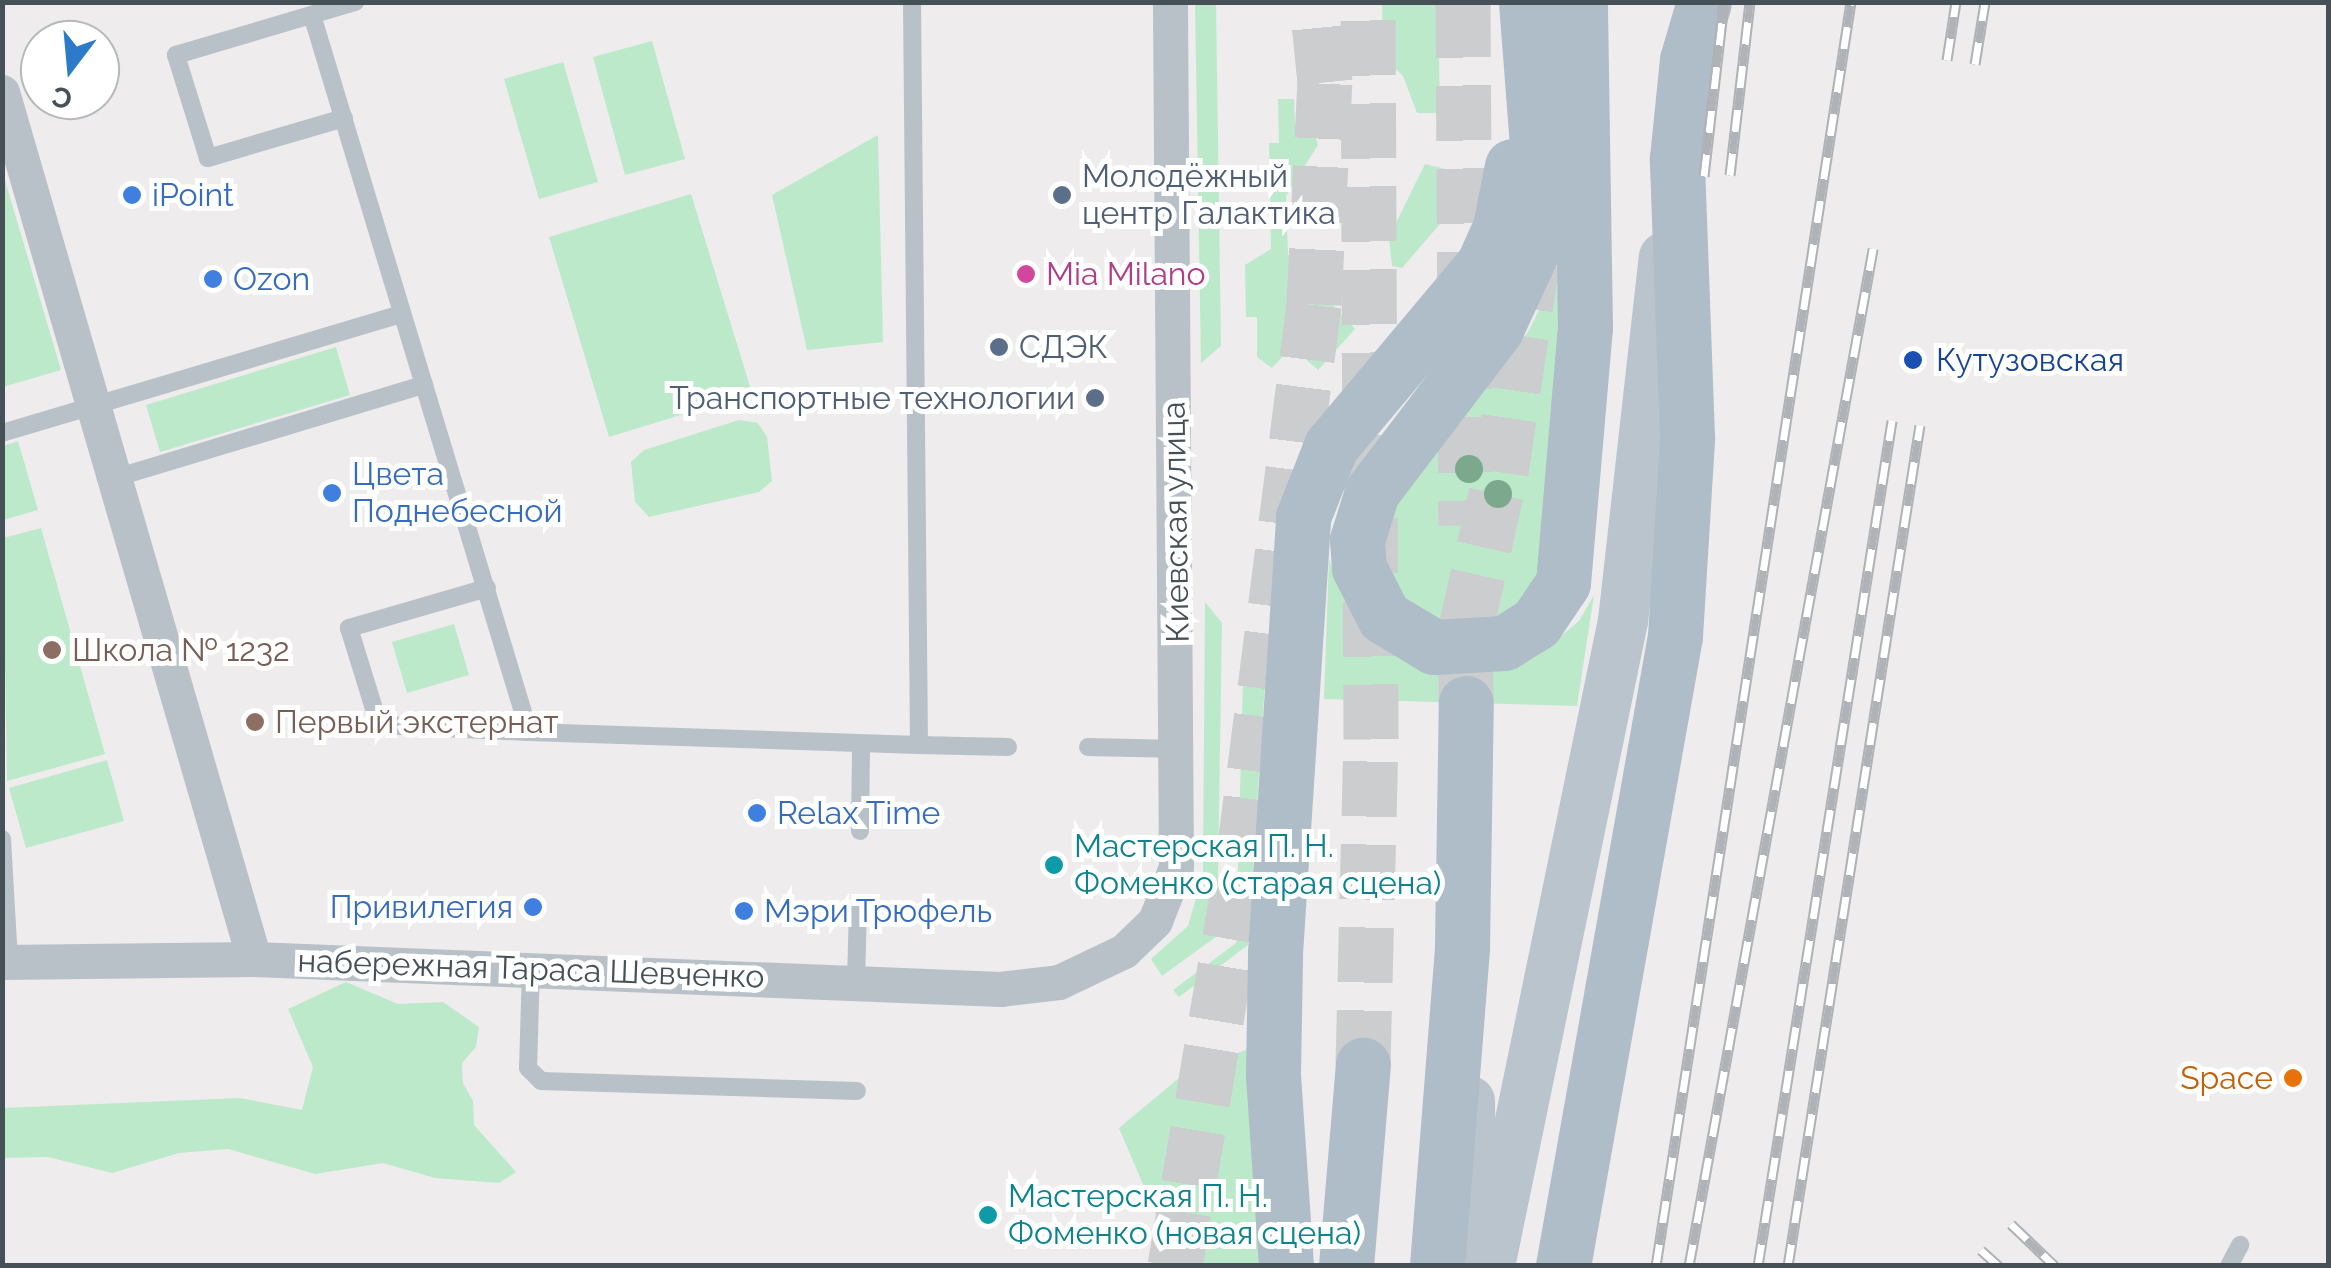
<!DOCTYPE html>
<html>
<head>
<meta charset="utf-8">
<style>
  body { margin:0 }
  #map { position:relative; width:2331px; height:1268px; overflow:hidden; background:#eeecec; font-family:Raleway,sans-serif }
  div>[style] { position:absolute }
  .green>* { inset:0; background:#bde9cb }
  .primary-tunnel>* { height:55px; margin-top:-27.5px; transform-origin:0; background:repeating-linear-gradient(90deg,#cccdce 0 55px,transparent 0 83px) }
  .lane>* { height:18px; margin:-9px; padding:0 9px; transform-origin:9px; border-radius:9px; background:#b8c1c7 }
  .street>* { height:35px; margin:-17.5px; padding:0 17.5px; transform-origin:17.5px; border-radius:17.5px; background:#b8c1c7 }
  .secondary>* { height:50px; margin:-25px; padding:0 25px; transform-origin:25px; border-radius:25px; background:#b9c4cc }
  .primary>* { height:55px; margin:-27.5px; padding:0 27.5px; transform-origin:27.5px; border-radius:27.5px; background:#aebdc8 }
  .rail>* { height:11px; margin-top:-5.5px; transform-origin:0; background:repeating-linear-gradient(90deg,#fff 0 22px,#afb2b6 0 44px); box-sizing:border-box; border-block:2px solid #afb2b6 }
  .trees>* { width:28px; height:28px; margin:-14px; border-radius:50%; background:#7ca88e }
  .dots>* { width:28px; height:28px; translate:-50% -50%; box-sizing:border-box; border:5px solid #fff; border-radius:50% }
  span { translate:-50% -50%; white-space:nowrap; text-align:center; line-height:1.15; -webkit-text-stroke:10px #fff; paint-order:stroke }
  .service-label { font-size:32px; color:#4e5e75 }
  .left { translate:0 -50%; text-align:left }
  .right { translate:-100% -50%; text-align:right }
  .shop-label { font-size:32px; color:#366cbe }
  .hotel-label { font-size:32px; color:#b23c85 }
  .transit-label { font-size:32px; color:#164399 }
  .street-label { font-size:32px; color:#465057 }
  .education-label { font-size:32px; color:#785e54 }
  .culture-label { font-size:32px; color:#0d838f }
  .food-label { font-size:32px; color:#c56008 }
  .frame { position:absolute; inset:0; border:5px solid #465057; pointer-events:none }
  .north { position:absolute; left:20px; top:20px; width:100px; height:100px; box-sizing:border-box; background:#fff; border:2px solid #b5b9bc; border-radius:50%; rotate:196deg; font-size:28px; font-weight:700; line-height:40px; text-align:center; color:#465057 }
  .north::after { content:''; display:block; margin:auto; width:35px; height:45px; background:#2b7bca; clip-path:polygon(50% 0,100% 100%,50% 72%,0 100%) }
</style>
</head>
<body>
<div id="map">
  <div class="green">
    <div style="clip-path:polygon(1195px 3px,1216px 3px,1221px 346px,1201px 363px)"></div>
    <div style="clip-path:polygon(1382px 3px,1438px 3px,1440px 113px,1417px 113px,1403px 76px,1383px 57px)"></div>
    <div style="clip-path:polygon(652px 41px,685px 159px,625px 175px,593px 57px)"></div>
    <div style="clip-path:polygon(563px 62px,598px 182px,539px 199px,504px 79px)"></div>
    <div style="clip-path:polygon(1278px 99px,1294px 99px,1295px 123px,1315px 134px,1318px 145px,1286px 196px,1288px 255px,1355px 329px,1318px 370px,1292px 347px,1272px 368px,1257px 357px,1257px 317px,1246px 317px,1245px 265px,1271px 249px,1269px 143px,1279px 143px)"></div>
    <div style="clip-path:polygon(878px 135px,883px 342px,807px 350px,772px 195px)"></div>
    <div style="clip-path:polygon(1425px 164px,1445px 169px,1446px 217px,1402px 268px,1392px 266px,1389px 237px)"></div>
    <div style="clip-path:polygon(2px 170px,61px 370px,3px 387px,2px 387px)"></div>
    <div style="clip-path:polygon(691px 194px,752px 393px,609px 437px,549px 237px)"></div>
    <div style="clip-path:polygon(1562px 264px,1557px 393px,1537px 581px,1525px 605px,1459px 631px,1393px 594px,1381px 541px,1390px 508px,1528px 332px)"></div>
    <div style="clip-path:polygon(336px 347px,350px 395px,160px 452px,146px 405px)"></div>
    <div style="clip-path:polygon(739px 420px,758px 423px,767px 437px,772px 481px,759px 492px,649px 517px,635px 502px,631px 462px,644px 450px)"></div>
    <div style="clip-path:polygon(18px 441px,38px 510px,3px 520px,3px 446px)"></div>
    <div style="clip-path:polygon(41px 528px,105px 754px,7px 781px,3px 538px)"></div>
    <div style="clip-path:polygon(1329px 559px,1339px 588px,1376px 641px,1400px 659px,1452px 673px,1509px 670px,1536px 657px,1579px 621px,1594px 595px,1577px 706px,1324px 699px)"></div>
    <div style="clip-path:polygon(1205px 602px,1222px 623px,1217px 936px,1162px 976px,1151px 959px,1188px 926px,1203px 874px)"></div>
    <div style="clip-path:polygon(454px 624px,469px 675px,407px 693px,392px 642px)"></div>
    <div style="clip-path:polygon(1268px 635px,1248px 945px,1179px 997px,1173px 990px,1236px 943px,1244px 641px)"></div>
    <div style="clip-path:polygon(107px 760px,124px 821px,26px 848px,9px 788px)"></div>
    <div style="clip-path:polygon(346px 982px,398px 1004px,443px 1002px,479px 1027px,476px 1047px,462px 1063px,463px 1083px,473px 1101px,474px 1125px,516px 1172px,499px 1183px,435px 1178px,383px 1163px,315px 1174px,228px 1149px,179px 1153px,112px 1173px,48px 1157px,3px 1158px,3px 1108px,240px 1098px,302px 1110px,313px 1067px,288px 1009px)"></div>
    <div style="clip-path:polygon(1251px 1048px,1264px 1265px,1167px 1265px,1171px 1250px,1119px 1128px,1185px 1073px)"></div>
  </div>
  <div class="primary-tunnel">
    <div style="left:1463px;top:2px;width:523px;rotate:89.67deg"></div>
    <div style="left:1466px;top:703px;width:75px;rotate:-90deg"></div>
    <div style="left:1466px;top:628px;width:160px;rotate:-77.4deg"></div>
    <div style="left:1501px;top:472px;width:212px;rotate:-81.6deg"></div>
    <div style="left:1363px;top:1065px;width:326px;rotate:-88.6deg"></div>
    <div style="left:1371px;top:739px;width:737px;rotate:-90.23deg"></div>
    <div style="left:1175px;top:1266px;width:419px;rotate:-80.5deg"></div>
    <div style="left:1244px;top:853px;width:553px;rotate:-82.73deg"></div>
    <div style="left:1314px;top:304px;width:222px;rotate:-87.2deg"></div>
    <div style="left:1325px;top:82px;width:80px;rotate:-95.7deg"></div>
  </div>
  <div class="lane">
    <div style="left:312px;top:15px;width:749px;rotate:73.16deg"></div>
    <div style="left:529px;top:732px;width:390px;rotate:1.9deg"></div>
    <div style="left:919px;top:745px;width:743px;rotate:-90.54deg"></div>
    <div style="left:344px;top:118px;width:142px;rotate:163.6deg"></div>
    <div style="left:208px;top:158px;width:108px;rotate:-107.3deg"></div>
    <div style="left:176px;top:55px;width:187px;rotate:-16.5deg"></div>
    <div style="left:2px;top:433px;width:417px;rotate:-16.6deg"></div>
    <div style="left:115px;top:478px;width:323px;rotate:-16.8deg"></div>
    <div style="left:487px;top:588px;width:144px;rotate:163.8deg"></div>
    <div style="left:349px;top:628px;width:102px;rotate:72.8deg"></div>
    <div style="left:379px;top:725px;width:150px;rotate:2.7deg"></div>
    <div style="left:919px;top:745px;width:89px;rotate:1.3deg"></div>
    <div style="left:1088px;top:747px;width:91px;rotate:1.3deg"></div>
    <div style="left:860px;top:831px;width:86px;rotate:-89.3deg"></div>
    <div style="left:2px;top:839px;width:123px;rotate:86.7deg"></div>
    <div style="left:531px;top:968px;width:100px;rotate:91.7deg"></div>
    <div style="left:528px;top:1068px;width:18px;rotate:45deg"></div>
    <div style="left:541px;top:1081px;width:316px;rotate:1.8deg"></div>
    <div style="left:856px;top:982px;width:74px;rotate:-88.5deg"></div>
    <div style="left:2229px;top:1266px;width:24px;rotate:-62deg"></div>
  </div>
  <div class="street">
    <div style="left:2px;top:92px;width:903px;rotate:73.79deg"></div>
    <div style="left:2px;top:962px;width:252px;rotate:-0.7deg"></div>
    <div style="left:254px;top:959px;width:747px;rotate:2.3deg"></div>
    <div style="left:1000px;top:989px;width:59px;rotate:-6.8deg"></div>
    <div style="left:1059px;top:982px;width:72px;rotate:-25.5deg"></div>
    <div style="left:1124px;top:951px;width:43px;rotate:-44.1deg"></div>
    <div style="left:1155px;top:921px;width:58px;rotate:-68.7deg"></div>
    <div style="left:1176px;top:867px;width:865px;rotate:-90.4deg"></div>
  </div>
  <div class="secondary">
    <div style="left:1470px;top:1101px;width:150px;rotate:89.6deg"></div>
    <div style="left:1490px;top:1266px;width:659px;rotate:-78.35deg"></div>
    <div style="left:1623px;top:621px;width:366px;rotate:-83.6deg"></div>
  </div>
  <div class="primary">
    <div style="left:1526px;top:2px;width:169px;rotate:85.6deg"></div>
    <div style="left:1539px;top:171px;width:80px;rotate:95deg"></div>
    <div style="left:1532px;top:251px;width:86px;rotate:114.8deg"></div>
    <div style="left:1496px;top:329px;width:205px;rotate:127.3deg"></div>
    <div style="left:1372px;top:492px;width:50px;rotate:107.4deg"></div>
    <div style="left:1357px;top:540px;width:28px;rotate:86deg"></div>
    <div style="left:1359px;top:568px;width:55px;rotate:63deg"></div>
    <div style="left:1384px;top:617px;width:58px;rotate:31deg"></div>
    <div style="left:1434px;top:647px;width:70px;rotate:-3.3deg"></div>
    <div style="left:1504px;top:643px;width:38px;rotate:-32deg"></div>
    <div style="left:1536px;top:623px;width:48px;rotate:-56deg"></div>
    <div style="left:1563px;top:583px;width:256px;rotate:-85.1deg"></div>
    <div style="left:1585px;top:328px;width:326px;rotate:-90.9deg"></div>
    <div style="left:1286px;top:1266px;width:193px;rotate:-93.9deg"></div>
    <div style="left:1273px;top:1073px;width:120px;rotate:-89deg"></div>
    <div style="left:1275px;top:953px;width:437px;rotate:-86.3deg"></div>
    <div style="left:1303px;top:517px;width:76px;rotate:-68.5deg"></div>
    <div style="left:1331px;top:446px;width:236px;rotate:-50deg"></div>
    <div style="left:1483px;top:265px;width:42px;rotate:-65.9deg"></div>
    <div style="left:1500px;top:227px;width:62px;rotate:-78.9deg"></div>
    <div style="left:1346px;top:1266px;width:202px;rotate:-85.2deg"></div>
    <div style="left:1437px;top:1266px;width:321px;rotate:-85.5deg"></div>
    <div style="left:1462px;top:946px;width:243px;rotate:-89.1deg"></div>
    <div style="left:1563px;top:1266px;width:640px;rotate:-79.92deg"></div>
    <div style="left:1675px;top:636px;width:199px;rotate:-86.5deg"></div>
    <div style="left:1687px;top:437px;width:279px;rotate:-92.1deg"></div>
    <div style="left:1677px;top:158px;width:99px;rotate:-84.2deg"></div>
    <div style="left:1687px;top:60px;width:60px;rotate:-73.7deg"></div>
  </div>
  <div class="rail">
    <div style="left:1947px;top:60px;width:59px;rotate:-81.2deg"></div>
    <div style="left:1975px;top:64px;width:63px;rotate:-80.8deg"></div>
    <div style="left:1730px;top:175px;width:174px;rotate:-83.4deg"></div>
    <div style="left:1704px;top:176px;width:175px;rotate:-83.4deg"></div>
    <div style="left:2011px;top:1224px;width:61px;rotate:43.7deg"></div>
    <div style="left:1981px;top:1250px;width:24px;rotate:42deg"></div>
    <div style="left:1656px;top:1266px;width:1279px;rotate:-81.23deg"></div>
    <div style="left:1689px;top:1266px;width:1034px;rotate:-79.74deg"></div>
    <div style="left:1758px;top:1266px;width:856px;rotate:-80.99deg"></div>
    <div style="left:1788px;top:1266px;width:851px;rotate:-81.08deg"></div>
  </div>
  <div class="trees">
    <div style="left:1469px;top:469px"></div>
    <div style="left:1498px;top:494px"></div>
  </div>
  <div class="dots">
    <div style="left:132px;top:195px;background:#3f7fe0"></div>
    <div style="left:1062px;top:195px;background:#5c6f8a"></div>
    <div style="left:1026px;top:274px;background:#d1479c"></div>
    <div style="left:213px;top:279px;background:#3f7fe0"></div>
    <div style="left:999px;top:347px;background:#5c6f8a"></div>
    <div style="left:1913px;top:360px;background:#1a4fb4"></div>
    <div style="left:1095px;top:398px;background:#5c6f8a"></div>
    <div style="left:332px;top:493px;background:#3f7fe0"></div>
    <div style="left:52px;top:650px;background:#8d6e63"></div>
    <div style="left:255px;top:722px;background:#8d6e63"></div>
    <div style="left:757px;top:813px;background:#3f7fe0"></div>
    <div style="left:1054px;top:865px;background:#0f9aa8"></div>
    <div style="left:533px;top:907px;background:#3f7fe0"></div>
    <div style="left:744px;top:911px;background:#3f7fe0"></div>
    <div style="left:2293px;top:1078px;background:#e8710a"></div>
    <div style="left:988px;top:1215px;background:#0f9aa8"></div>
  </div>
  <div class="service-label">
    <span class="left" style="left:1082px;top:195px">Молодёжный<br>центр Галактика</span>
    <span class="left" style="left:1019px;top:347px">СДЭК</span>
    <span class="right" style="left:1075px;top:398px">Транспортные технологии</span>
  </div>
  <div class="shop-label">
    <span class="left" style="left:152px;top:195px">iPoint</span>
    <span class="left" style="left:233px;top:279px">Ozon</span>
    <span class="left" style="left:352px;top:493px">Цвета<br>Поднебесной</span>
    <span class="left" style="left:777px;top:813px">Relax Time</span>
    <span class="right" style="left:513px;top:907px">Привилегия</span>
    <span class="left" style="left:764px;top:911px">Мэри Трюфель</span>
  </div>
  <div class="hotel-label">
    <span class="left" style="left:1046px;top:274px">Mia Milano</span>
  </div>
  <div class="transit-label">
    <span class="left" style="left:1936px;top:360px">Кутузовская</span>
  </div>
  <div class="street-label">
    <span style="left:1176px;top:522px;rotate:-91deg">Киевская улица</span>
    <span style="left:531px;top:969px;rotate:2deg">набережная Тараса Шевченко</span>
  </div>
  <div class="education-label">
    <span class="left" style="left:72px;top:650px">Школа № 1232</span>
    <span class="left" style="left:275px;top:722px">Первый экстернат</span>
  </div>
  <div class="culture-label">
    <span class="left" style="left:1074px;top:865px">Мастерская П. Н.<br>Фоменко (старая сцена)</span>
    <span class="left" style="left:1008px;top:1215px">Мастерская П. Н.<br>Фоменко (новая сцена)</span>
  </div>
  <div class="food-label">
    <span class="right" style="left:2273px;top:1078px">Space</span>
  </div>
  <div class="frame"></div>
  <div class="north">С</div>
</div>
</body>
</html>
